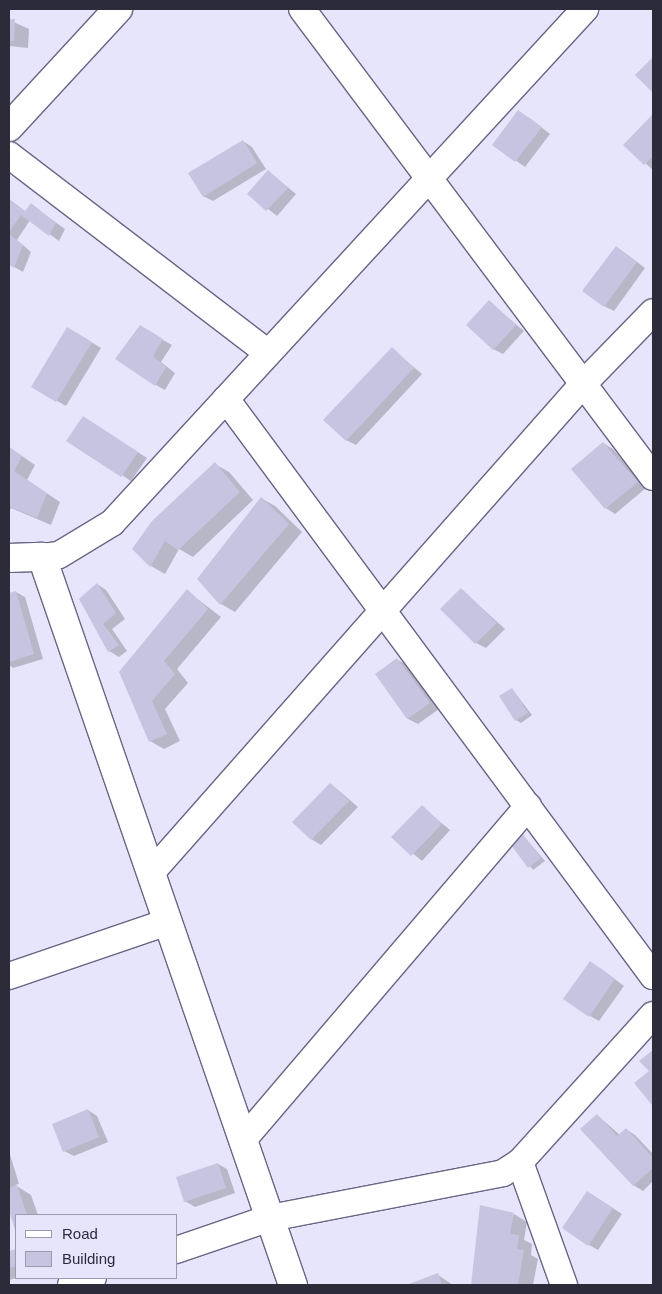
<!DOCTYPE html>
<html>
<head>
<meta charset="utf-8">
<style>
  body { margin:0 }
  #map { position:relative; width:662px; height:1294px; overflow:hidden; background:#e7e5fb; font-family:Arial,sans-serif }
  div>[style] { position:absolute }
  .shadow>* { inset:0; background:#0003 }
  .building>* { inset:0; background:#c7c4e1 }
  .roads { filter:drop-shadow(1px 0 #696585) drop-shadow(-1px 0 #696585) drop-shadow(0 1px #696585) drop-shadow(0 -1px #696585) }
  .minor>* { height:26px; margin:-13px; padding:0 13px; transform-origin:13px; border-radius:13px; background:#fff }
  .tertiary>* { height:28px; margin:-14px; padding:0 14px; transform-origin:14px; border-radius:14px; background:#fff }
  .primary>* { height:28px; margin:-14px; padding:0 14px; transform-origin:14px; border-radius:14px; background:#fff }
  span { translate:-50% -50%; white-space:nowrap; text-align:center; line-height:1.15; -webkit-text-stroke:5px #e7e5fb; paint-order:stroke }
  .frame { position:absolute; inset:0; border:10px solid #2c2b39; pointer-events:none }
  .legend { position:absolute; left:15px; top:1214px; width:162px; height:65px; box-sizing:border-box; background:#e7e5fb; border:1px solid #9c9bad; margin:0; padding:6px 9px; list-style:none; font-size:15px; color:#2c2b39 }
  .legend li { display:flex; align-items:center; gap:10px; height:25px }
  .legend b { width:25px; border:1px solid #9c9bad }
</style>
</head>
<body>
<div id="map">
  <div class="shadow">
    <div style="clip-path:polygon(9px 20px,29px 29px,28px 48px,9px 46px)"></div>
    <div style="clip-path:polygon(653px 116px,653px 170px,625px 145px)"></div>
    <div style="clip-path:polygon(528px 117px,550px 134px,525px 167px,494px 145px)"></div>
    <div style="clip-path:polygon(243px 141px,252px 147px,266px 169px,213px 201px,203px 196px)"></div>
    <div style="clip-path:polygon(268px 171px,296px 194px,277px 216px,248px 193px)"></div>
    <div style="clip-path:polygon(9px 199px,26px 212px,31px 205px,65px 229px,59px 241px,30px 220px,17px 240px,31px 252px,23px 272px,9px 264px)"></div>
    <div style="clip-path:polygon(625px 253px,645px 268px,614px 311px,604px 306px)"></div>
    <div style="clip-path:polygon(489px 302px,524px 331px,503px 354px,493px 349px)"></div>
    <div style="clip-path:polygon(140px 327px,172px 345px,161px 362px,175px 373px,165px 390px,156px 385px)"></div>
    <div style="clip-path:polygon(68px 328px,101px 348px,66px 406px,33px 387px)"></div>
    <div style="clip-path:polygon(392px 349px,422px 374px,356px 445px,346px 440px)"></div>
    <div style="clip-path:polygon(93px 423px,147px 458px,131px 481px,68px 440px)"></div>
    <div style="clip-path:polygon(603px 443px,613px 449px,646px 488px,615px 514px,606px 508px,572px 469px)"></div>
    <div style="clip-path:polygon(9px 447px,35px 465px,27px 480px,60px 502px,51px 525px,11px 508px,9px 513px)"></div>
    <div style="clip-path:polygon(215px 464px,229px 472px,253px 500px,193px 557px,179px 549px,165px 574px,151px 566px,134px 549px)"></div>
    <div style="clip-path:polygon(261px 498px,275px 506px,302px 532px,235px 612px,221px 604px,198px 579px)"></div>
    <div style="clip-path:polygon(97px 584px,106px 590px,125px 619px,112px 629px,127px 651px,119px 657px,109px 651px,80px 599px)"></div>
    <div style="clip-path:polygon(461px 589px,505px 629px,486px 648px,476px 643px)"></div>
    <div style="clip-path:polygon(187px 591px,221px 617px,177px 669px,188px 683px,165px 709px,180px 741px,164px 749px,150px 741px,121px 672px)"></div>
    <div style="clip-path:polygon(16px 592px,25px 597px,43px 659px,13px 668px,9px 665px,9px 594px)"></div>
    <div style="clip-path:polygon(398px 660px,407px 665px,439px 709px,418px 724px,408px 719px,377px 675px)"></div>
    <div style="clip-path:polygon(512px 689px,532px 715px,521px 723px,516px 720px)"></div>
    <div style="clip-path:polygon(331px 784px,358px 807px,321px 845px,311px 839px)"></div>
    <div style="clip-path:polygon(422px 807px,450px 830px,422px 861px,393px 837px)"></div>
    <div style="clip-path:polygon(521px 833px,545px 861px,533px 870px,510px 842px)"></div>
    <div style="clip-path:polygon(600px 968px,624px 986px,599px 1021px,590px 1016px)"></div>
    <div style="clip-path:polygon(653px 1052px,653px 1105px,636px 1083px,650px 1071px,641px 1062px)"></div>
    <div style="clip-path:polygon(88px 1110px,97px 1116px,108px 1142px,74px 1156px,64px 1151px)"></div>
    <div style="clip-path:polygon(597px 1115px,620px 1135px,626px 1129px,635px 1135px,653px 1154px,653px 1181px,643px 1191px,633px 1185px)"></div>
    <div style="clip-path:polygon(9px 1151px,19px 1184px,15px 1185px,31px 1195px,38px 1215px,16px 1215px,16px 1230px,9px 1207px)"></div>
    <div style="clip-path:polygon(218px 1164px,227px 1169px,235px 1193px,195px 1207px,185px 1201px)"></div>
    <div style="clip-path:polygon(597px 1198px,622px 1214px,598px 1250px,589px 1245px)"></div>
    <div style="clip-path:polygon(514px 1214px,527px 1222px,524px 1240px,532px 1244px,531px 1255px,538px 1259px,533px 1285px,473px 1285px)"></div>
    <div style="clip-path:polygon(16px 1250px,16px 1278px,9px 1280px,9px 1252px)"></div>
    <div style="clip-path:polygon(438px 1275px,453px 1285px,409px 1285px)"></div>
  </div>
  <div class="building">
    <div style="clip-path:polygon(9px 19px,15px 19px,14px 41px,9px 41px)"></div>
    <div style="clip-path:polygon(653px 57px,653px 93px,635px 75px)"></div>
    <div style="clip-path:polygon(518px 110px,542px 127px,515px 162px,492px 145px)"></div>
    <div style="clip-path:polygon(653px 114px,653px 156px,644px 165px,623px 145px)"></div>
    <div style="clip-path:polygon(243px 140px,257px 163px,203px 197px,188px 173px)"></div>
    <div style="clip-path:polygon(268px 170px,288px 188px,266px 211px,247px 194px)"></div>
    <div style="clip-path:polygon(9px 199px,25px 211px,31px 203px,56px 223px,49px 236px,21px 215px,9px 232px)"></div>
    <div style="clip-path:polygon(9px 234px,23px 245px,14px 268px,9px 265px)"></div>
    <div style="clip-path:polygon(616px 246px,637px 262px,604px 307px,582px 291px)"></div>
    <div style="clip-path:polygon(489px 300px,516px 325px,493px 350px,466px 325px)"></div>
    <div style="clip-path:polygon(140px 325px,163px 339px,153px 356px,166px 367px,155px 386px,115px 359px)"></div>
    <div style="clip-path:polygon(67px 327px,92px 342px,56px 402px,31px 387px)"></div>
    <div style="clip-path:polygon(392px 347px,414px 368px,346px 441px,323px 420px)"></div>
    <div style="clip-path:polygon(83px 416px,138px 452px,121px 477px,66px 441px)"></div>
    <div style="clip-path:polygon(603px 442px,638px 482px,605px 509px,571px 469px)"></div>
    <div style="clip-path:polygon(9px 447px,22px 456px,14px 471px,47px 493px,37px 518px,9px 506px)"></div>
    <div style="clip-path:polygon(215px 462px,240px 492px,178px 550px,165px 541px,150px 567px,132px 549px,152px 521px)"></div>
    <div style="clip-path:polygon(261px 497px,289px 524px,220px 605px,197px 579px)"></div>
    <div style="clip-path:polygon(97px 583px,116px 613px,103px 624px,119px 645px,108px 652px,79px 599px)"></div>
    <div style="clip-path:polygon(461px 588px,497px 623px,475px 644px,440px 609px)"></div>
    <div style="clip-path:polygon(187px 589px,208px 609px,164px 661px,175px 674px,152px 701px,167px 734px,149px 742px,119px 672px)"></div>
    <div style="clip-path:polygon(16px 591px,34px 654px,9px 662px,9px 593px)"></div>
    <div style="clip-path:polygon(397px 658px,430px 703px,407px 719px,375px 674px)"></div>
    <div style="clip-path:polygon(512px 688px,528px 713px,515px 721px,499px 696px)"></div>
    <div style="clip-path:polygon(330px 783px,349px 801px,311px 840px,292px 822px)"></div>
    <div style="clip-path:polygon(422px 805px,442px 824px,411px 856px,391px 837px)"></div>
    <div style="clip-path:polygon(521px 832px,541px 858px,528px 868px,508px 841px)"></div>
    <div style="clip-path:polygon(590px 961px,615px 979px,589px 1017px,563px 999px)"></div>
    <div style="clip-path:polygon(653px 1050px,653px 1104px,652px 1105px,634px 1083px,649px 1071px,639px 1061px)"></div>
    <div style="clip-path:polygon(88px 1109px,99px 1137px,63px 1152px,52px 1124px)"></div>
    <div style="clip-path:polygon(597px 1114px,617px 1136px,626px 1128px,653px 1158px,653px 1168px,633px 1186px,580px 1129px)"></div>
    <div style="clip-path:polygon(218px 1163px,226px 1188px,184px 1202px,176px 1177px)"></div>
    <div style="clip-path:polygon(17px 1185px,27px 1215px,16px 1215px,16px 1233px,9px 1211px,9px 1188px)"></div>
    <div style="clip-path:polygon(587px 1191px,613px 1208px,588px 1246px,562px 1228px)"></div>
    <div style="clip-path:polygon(480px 1205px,514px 1213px,510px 1234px,519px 1235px,517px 1249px,524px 1250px,518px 1285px,471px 1285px)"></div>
    <div style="clip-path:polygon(16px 1249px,16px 1266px,9px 1268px,9px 1251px)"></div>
    <div style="clip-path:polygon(438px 1273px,442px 1285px,406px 1285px)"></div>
  </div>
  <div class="roads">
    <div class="minor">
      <div style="left:302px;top:9px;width:585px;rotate:53.13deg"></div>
      <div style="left:9px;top:155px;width:326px;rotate:37.4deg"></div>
      <div style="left:226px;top:399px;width:718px;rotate:53.5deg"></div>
      <div style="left:42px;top:557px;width:17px;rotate:-7deg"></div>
      <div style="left:59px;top:555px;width:62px;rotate:-31.1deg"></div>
      <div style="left:112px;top:523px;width:699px;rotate:-47.38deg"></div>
      <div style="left:151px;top:873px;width:652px;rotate:-48.54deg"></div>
      <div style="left:583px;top:384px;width:100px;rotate:-45.8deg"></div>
      <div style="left:9px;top:976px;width:168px;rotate:-18.8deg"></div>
      <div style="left:243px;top:1140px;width:439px;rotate:-49.5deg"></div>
      <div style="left:520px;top:1162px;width:131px;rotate:70.3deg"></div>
      <div style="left:176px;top:1250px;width:99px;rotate:-18.8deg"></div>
      <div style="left:270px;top:1218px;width:237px;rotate:-10.9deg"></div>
      <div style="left:503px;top:1173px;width:20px;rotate:-33deg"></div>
      <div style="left:520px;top:1162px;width:198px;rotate:-47.9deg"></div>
      <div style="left:71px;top:1285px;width:23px;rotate:-18deg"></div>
    </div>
    <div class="tertiary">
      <div style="left:9px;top:558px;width:33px;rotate:-2deg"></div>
      <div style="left:42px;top:557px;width:770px;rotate:70.98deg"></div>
    </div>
    <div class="primary">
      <div style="left:9px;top:127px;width:161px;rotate:-47.3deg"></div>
    </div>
  </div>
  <div class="frame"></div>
  <ul class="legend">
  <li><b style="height:6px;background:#fff"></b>Road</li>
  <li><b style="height:14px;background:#c7c4e1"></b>Building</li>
  </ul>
</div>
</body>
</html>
